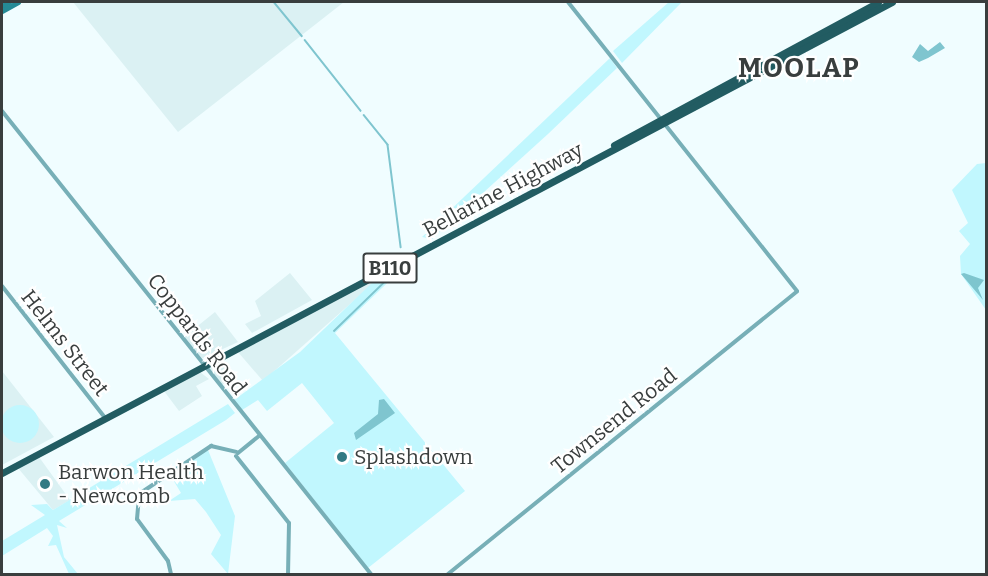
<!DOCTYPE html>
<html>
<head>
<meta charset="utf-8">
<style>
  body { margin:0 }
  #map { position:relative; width:988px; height:576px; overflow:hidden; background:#f0fdff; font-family:Bitter,serif }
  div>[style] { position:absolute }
  .built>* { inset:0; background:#dbf1f3 }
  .green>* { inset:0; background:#c1f7fe }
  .round { border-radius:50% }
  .forest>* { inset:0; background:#7ec5ce }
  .water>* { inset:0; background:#7fc5cf }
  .stream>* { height:1.5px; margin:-0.75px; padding:0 0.75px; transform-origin:0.75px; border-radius:0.75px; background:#7fc5cf }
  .tertiary>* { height:4px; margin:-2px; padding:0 2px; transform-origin:2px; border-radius:2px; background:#77afb7 }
  .secondary>* { height:4.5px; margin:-2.25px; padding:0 2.25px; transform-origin:2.25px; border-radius:2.25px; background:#258a96 }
  .trunk>* { height:7px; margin:-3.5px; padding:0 3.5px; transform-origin:3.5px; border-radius:3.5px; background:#225c62 }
  .dots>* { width:16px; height:16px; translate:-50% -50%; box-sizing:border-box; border:3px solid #fff; border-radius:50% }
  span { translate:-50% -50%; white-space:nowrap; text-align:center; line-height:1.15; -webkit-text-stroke:4.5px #fff; paint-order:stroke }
  .shield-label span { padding:2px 4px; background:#fff; border:2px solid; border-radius:4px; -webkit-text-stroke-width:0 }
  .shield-label { font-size:20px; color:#393e3e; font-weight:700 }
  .street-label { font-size:21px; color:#393e3e }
  .poi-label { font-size:21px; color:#393e3e }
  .left { translate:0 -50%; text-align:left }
  .district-label { font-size:27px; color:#393e3e; font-weight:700; letter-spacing:1.5px }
  .frame { position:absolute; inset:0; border:3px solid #393e3e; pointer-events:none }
</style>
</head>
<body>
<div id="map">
  <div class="built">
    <div style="clip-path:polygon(73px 2px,344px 2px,178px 132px)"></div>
    <div style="clip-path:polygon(290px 273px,312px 300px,252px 333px,245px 324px,261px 316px,255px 301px)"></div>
    <div style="clip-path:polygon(375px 282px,263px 381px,238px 352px,374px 281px)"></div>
    <div style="clip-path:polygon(215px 312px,238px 342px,201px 359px,184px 337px)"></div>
    <div style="clip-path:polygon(220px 360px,233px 376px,222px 385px,208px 368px)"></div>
    <div style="clip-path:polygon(2px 371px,54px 437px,2px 465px)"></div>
    <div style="clip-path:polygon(200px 372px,209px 379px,196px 386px,202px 396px,179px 411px,164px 391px)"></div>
    <div style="clip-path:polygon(39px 457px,70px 500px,53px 510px,18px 468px)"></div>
  </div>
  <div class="green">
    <div style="clip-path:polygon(669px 2px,682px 2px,622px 63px,613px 51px)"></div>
    <div style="clip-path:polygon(610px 58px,617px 68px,548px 134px,432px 239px,422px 237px)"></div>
    <div style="clip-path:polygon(986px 163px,986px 310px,961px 274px,960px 256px,970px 244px,959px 231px,968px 223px,952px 190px,977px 164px)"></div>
    <div style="clip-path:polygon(407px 264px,335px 333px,465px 491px,368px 568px,285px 463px,334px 423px,302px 383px,267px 411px,258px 400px,242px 410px,234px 400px,300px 352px,374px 281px)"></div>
    <div style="clip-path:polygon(228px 404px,235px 413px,226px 420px,59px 521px,67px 528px,57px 525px,64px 557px,78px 574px,69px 574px,56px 545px,48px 546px,53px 536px,47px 528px,2px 556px,2px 541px,45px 515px,31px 505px,47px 504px,53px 510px)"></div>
    <div class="round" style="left:1px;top:405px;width:38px;height:38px"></div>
    <div style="clip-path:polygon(208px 450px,235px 516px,228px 574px,211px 554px,221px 535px,206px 512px,195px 499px,169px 501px,181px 493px,169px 473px)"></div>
  </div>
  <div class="forest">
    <div style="clip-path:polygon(964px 273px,984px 280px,978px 288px,983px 300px,961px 274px)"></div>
  </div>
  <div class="water">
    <div style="clip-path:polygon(940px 42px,945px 48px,928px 58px,919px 62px,912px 57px,920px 44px,928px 51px)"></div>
    <div style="clip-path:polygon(384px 399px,395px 413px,356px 440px,354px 433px,378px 414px,379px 400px)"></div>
  </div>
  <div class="stream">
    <div style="left:274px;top:2px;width:44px;rotate:50.5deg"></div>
    <div style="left:305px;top:40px;width:90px;rotate:51.7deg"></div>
    <div style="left:364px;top:115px;width:38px;rotate:51deg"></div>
    <div style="left:388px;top:145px;width:103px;rotate:82.7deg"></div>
    <div style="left:334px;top:331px;width:89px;rotate:-44.1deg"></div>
  </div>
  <div class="tertiary">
    <div style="left:2px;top:111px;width:592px;rotate:51.45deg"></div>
    <div style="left:2px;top:286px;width:167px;rotate:52deg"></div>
    <div style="left:238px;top:453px;width:27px;rotate:-39deg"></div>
    <div style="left:236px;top:456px;width:85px;rotate:51.7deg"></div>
    <div style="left:289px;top:523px;width:51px;rotate:91.1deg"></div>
    <div style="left:171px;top:574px;width:13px;rotate:-103deg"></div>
    <div style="left:168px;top:561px;width:52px;rotate:-126.4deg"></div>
    <div style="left:137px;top:519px;width:25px;rotate:-85deg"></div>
    <div style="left:139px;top:494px;width:87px;rotate:-33.7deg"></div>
    <div style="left:211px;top:446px;width:26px;rotate:13deg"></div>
    <div style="left:448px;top:574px;width:449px;rotate:-39deg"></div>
    <div style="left:797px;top:291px;width:369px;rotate:-128.4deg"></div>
  </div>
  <div class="secondary">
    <div style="left:2px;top:6px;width:8px;rotate:-30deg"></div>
    <div style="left:2px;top:11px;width:18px;rotate:-29deg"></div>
  </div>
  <div class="trunk">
    <div style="left:614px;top:145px;width:300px;rotate:-28.4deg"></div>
    <div style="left:2px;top:473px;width:1007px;rotate:-27.89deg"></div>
  </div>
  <div class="dots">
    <div style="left:342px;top:457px;background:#327a83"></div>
    <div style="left:45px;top:484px;background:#327a83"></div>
  </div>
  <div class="shield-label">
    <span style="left:390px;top:268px">B110</span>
  </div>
  <div class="street-label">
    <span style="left:503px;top:190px;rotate:-28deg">Bellarine Highway</span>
    <span style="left:197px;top:334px;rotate:52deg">Coppards Road</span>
    <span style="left:65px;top:343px;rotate:52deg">Helms Street</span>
    <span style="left:614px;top:421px;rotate:-39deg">Townsend Road</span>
  </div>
  <div class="poi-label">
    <span class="left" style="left:354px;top:457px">Splashdown</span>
    <span class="left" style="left:58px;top:484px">Barwon Health<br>- Newcomb</span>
  </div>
  <div class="district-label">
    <span style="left:799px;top:69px">MOOLAP</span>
  </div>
  <div class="frame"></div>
</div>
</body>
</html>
